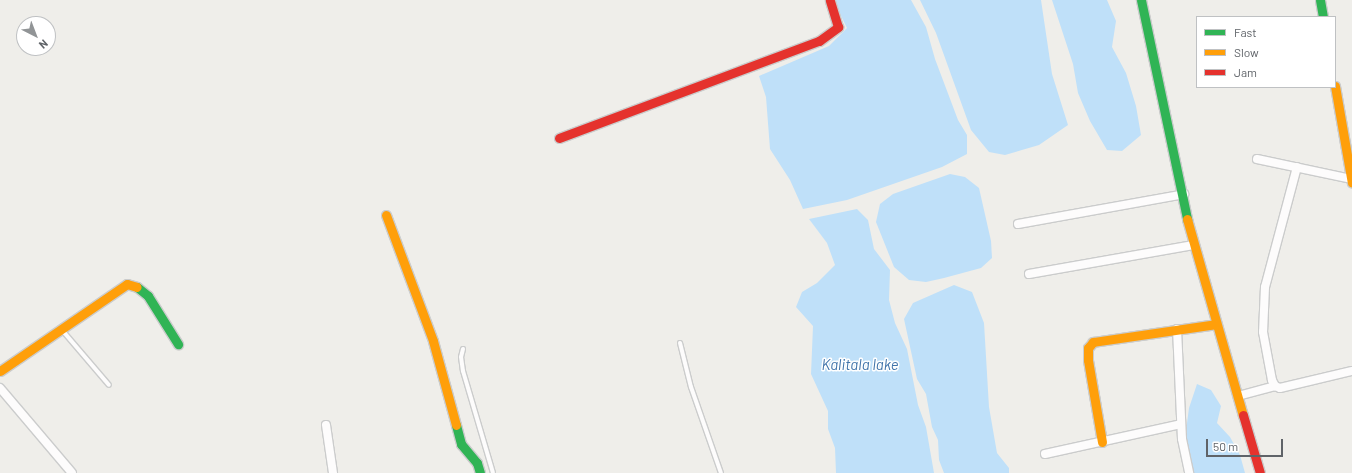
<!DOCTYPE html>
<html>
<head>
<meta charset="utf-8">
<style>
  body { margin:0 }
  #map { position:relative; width:1352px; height:473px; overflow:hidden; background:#efeeea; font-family:Barlow,sans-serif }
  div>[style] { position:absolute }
  .water>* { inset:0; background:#bfe0f9 }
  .roads { filter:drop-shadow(1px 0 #cbcccc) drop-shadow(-1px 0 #cbcccc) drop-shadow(0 1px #cbcccc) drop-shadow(0 -1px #cbcccc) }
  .lane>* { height:4px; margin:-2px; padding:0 2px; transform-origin:2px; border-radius:2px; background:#fdfcfc }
  .street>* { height:8px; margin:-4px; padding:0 4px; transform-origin:4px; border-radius:4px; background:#fdfcfc }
  .fast>* { height:9px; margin:-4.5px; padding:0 4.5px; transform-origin:4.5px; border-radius:4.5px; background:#30b455 }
  .slow>* { height:9px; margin:-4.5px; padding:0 4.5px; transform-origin:4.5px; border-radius:4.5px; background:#ff9f0a }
  .jam>* { height:9px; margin:-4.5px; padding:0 4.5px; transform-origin:4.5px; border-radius:4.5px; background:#e5322d }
  span { translate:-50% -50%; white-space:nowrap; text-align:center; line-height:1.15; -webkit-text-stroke:3px #fff; paint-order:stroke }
  .water-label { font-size:15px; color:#4174aa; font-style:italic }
  .legend { position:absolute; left:1196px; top:16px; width:140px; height:72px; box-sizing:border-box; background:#fff; border:1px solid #bfc1c3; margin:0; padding:5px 7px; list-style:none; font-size:12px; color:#5f6368 }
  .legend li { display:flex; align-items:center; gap:8px; height:20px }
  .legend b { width:20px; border:1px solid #bfc1c3 }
  .north { position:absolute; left:16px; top:16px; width:40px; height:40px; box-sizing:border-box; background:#fff; border:1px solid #bfc1c3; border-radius:50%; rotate:138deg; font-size:11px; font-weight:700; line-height:16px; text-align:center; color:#5f6368 }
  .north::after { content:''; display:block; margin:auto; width:14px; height:18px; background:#919496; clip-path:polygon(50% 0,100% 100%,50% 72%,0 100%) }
  .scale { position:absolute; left:1206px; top:439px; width:77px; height:18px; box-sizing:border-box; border:2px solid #5f6368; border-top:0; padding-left:5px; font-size:12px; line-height:14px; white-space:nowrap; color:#5f6368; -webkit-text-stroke:3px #fff; paint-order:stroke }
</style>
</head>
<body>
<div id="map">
  <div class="water">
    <div style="clip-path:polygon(833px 0,911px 0,926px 27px,935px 59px,958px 120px,967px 135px,967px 154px,942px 167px,847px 200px,803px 209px,790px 180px,770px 149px,766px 97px,759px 76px,829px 46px,847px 28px)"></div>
    <div style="clip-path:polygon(920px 0,1041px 0,1052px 74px,1068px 125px,1039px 145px,1005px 155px,989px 152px,971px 130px,936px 33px)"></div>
    <div style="clip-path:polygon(1052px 0,1107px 0,1116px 21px,1112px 47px,1126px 73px,1136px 106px,1141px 135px,1122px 151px,1107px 150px,1090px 121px,1078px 93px,1073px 64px)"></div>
    <div style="clip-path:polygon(950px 174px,965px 177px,979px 188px,991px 241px,992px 258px,981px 268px,944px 278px,926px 282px,909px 280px,894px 267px,876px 222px,880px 204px,893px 194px)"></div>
    <div style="clip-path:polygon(857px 209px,868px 220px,874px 249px,890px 270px,889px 300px,895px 323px,907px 349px,918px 405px,926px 427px,934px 473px,836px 473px,835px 448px,828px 429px,828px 411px,811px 374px,813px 326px,796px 307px,802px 292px,817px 283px,835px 265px,827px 243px,809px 219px)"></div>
    <div style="clip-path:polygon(954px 285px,972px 292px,984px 323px,989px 407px,997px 453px,1009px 468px,1009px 473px,944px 473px,939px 460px,938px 440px,932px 427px,926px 394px,917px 379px,904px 319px,913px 303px)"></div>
    <div style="clip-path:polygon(1197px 384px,1211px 390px,1221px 406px,1217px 423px,1230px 437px,1240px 455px,1245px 473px,1194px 473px,1185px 438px,1189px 408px)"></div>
  </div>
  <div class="roads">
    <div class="lane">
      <div style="left:62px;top:330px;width:72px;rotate:49.5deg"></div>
      <div style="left:680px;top:343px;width:45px;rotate:76deg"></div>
      <div style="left:691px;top:387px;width:91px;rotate:70.8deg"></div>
      <div style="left:463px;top:349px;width:8px;rotate:104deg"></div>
      <div style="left:461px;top:357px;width:14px;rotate:82deg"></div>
      <div style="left:463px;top:371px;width:106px;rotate:73.6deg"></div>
    </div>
    <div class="street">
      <div style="left:1257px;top:159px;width:96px;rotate:12deg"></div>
      <div style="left:1297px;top:167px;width:124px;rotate:104.9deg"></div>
      <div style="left:1265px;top:287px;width:45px;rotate:92.5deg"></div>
      <div style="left:1263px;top:332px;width:49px;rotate:79.4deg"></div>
      <div style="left:1272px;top:380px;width:7px;rotate:63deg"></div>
      <div style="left:1275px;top:386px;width:5px;rotate:22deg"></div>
      <div style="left:1280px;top:388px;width:74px;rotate:-13.3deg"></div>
      <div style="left:1018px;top:224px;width:169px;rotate:-10.2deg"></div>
      <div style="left:1029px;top:274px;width:167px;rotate:-10deg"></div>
      <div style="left:1177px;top:329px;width:110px;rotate:87.4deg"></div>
      <div style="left:1182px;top:439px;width:35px;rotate:78deg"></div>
      <div style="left:0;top:388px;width:111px;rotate:49.7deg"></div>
      <div style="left:1238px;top:396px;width:38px;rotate:-15deg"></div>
      <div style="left:326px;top:425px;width:49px;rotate:81.7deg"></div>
      <div style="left:1045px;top:454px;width:139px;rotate:-12.4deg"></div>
    </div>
    <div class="fast">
      <div style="left:1141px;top:0;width:224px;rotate:78.1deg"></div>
      <div style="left:1320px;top:0;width:17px;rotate:80deg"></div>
      <div style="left:137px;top:287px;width:14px;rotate:39deg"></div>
      <div style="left:148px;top:296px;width:57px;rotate:58deg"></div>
      <div style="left:456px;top:425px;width:20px;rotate:75deg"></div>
      <div style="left:461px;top:444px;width:25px;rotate:50deg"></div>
      <div style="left:477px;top:463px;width:10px;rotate:73deg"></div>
    </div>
    <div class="slow">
      <div style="left:1335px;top:86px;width:98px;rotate:80.1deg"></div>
      <div style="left:386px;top:215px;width:134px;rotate:69.5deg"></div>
      <div style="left:433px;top:341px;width:87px;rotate:74.7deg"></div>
      <div style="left:1187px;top:219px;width:204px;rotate:74.1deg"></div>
      <div style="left:0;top:371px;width:154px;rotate:-34.4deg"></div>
      <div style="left:127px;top:284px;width:10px;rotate:17deg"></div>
      <div style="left:1102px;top:442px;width:83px;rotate:-99.7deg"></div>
      <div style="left:1088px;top:360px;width:12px;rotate:-90deg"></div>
      <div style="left:1088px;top:348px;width:8px;rotate:-50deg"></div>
      <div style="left:1093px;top:342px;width:124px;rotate:-8.3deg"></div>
    </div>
    <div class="jam">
      <div style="left:559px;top:138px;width:278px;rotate:-20.5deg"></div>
      <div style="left:819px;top:41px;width:24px;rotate:-36deg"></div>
      <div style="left:838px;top:27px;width:28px;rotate:-107deg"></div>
      <div style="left:1243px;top:415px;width:60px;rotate:73.7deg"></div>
    </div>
  </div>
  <div class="water-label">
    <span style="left:860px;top:365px">Kalitala lake</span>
  </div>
  <ul class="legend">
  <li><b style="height:5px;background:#30b455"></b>Fast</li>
  <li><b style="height:5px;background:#ff9f0a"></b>Slow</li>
  <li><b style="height:5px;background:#e5322d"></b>Jam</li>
  </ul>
  <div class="north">N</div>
  <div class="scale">50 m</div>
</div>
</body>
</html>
